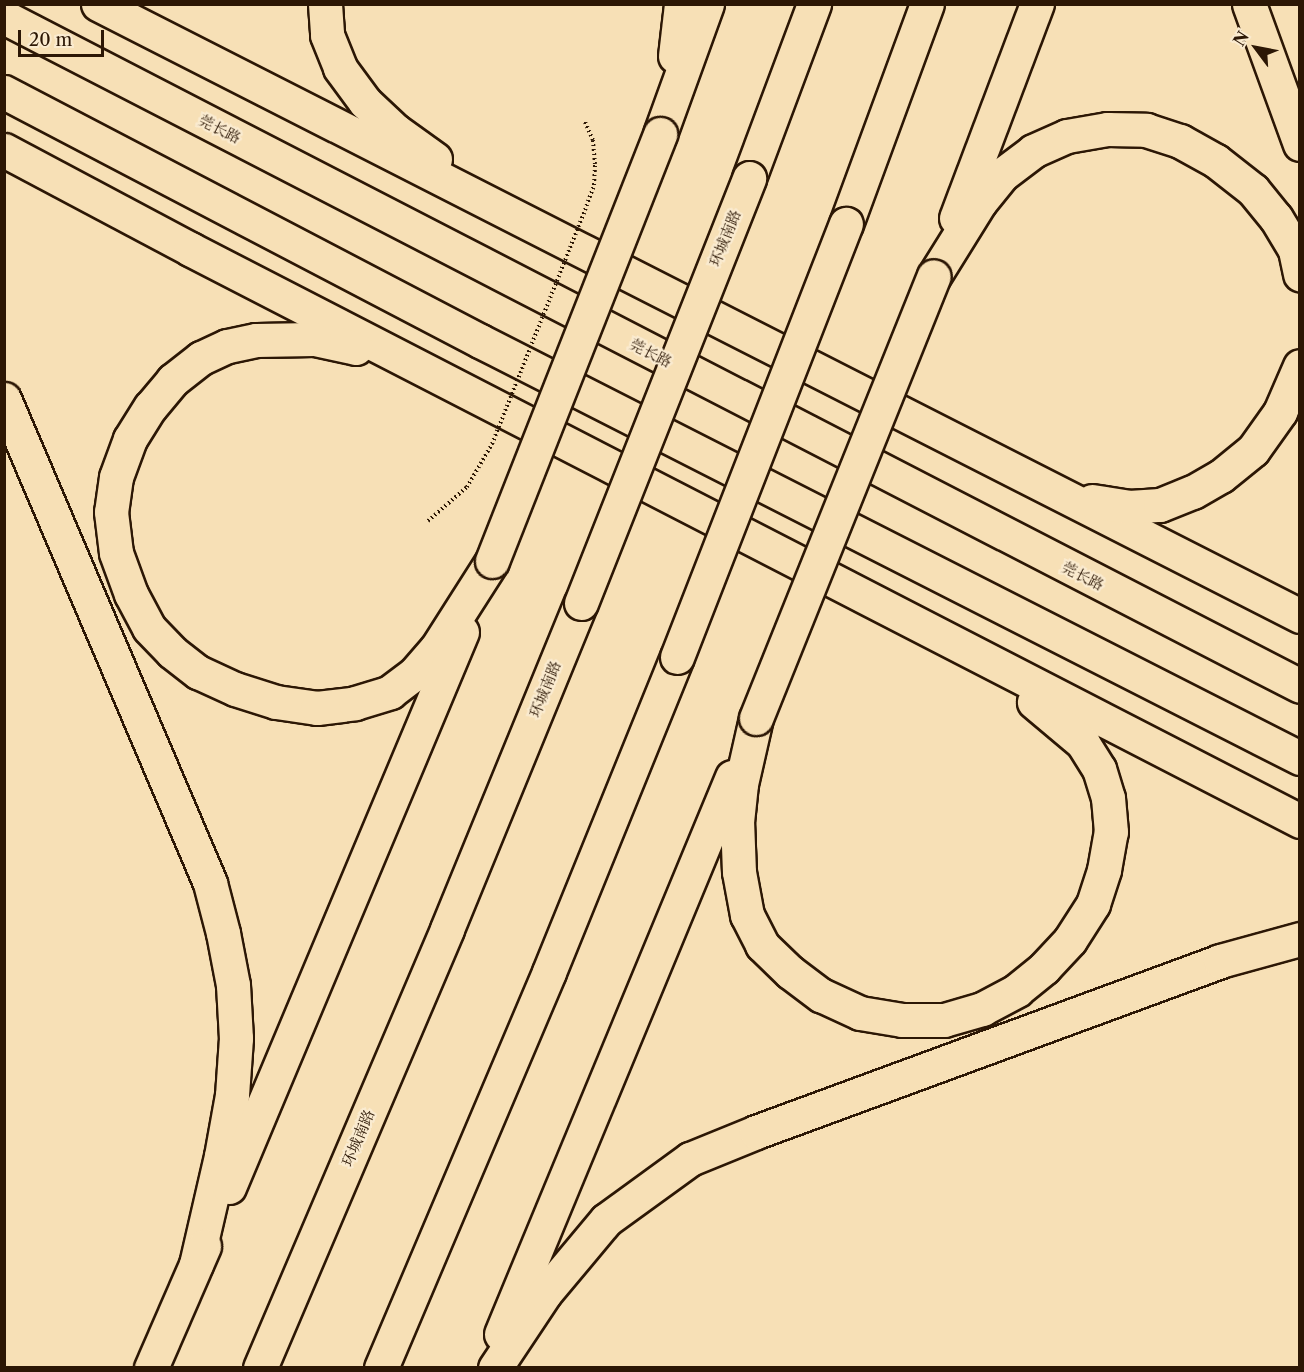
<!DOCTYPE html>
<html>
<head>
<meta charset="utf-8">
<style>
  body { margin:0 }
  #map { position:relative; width:1304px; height:1372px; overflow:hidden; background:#f7e0b6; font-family:"Libre Caslon Text","Noto Serif SC",serif }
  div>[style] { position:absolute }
  .roads { filter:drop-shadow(2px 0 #2c1705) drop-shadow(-2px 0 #2c1705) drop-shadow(0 2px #2c1705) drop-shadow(0 -2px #2c1705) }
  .primary>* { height:33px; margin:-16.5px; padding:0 16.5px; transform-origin:16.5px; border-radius:16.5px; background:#f7e0b6 }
  .highway>* { height:33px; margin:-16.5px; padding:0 16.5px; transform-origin:16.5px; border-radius:16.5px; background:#f7e0b6 }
  .path-bridge>* { height:4px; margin-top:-2px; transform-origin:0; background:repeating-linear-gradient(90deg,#2c1705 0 1.5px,transparent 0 4.5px) }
  .bridges { filter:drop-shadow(2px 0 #2c1705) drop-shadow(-2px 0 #2c1705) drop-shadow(0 2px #2c1705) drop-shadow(0 -2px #2c1705) }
  .primary-bridge>* { height:33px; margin:-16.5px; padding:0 16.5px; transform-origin:16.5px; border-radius:16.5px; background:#f7e0b6 }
  .highway-bridge>* { height:33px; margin:-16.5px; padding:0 16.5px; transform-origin:16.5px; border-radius:16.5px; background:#f7e0b6 }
  span { translate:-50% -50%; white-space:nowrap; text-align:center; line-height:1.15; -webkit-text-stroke:4.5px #faebd0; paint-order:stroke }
  .street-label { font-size:15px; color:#2c1705 }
  .frame { position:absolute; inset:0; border:6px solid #2c1705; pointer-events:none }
  .north { position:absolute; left:1226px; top:18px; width:60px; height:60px; -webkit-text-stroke:4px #faebd0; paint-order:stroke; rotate:302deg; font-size:16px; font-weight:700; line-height:24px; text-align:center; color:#2c1705 }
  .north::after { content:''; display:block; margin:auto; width:21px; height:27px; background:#2c1705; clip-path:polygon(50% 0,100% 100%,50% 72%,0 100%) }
  .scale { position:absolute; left:18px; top:30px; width:86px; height:27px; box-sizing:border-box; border:3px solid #2c1705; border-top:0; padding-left:8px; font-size:18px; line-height:21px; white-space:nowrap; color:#2c1705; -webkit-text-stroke:4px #faebd0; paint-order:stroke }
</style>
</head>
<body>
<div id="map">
  <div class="roads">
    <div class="primary">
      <div style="left:98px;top:4px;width:1349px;rotate:26.98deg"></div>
      <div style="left:325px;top:4px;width:31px;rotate:86deg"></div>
      <div style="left:327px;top:35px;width:35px;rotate:68deg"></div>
      <div style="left:340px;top:68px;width:42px;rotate:53.7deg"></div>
      <div style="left:365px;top:102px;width:42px;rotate:43.1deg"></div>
      <div style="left:396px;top:131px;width:48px;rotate:35.7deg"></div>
      <div style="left:1249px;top:4px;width:149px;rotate:70deg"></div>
      <div style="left:675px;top:56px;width:52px;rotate:-83.4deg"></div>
      <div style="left:660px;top:134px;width:138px;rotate:-70.1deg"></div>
      <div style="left:4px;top:150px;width:211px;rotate:28deg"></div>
      <div style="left:190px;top:249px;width:1249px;rotate:27.26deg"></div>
      <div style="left:956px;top:218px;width:229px;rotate:-69.3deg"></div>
      <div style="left:934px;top:276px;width:87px;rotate:-58.1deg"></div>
      <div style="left:980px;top:202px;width:36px;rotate:-51deg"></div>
      <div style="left:1003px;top:174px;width:38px;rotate:-37deg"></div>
      <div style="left:1033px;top:151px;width:37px;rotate:-24deg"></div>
      <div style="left:1067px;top:136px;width:41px;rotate:-9.9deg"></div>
      <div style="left:1107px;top:129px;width:39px;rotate:1deg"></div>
      <div style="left:1146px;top:130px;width:36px;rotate:18deg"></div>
      <div style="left:1180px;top:141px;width:41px;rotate:29.1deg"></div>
      <div style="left:1216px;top:161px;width:47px;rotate:38.1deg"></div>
      <div style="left:1253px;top:190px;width:36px;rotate:51deg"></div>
      <div style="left:1276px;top:218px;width:37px;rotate:59deg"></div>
      <div style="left:1295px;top:250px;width:25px;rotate:78deg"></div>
      <div style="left:356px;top:348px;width:43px;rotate:-167.9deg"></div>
      <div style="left:314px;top:339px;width:58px;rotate:179deg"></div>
      <div style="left:256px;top:340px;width:30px;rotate:168deg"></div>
      <div style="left:227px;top:346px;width:29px;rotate:155deg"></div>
      <div style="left:201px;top:358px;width:36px;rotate:142deg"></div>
      <div style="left:173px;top:380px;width:35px;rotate:130deg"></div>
      <div style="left:150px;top:407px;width:38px;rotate:122deg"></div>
      <div style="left:130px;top:439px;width:40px;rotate:110.2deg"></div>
      <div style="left:116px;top:477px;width:35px;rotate:98deg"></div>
      <div style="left:111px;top:512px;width:41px;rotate:83deg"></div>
      <div style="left:116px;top:553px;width:44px;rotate:69.9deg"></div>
      <div style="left:131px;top:594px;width:38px;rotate:62deg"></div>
      <div style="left:149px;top:628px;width:33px;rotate:46deg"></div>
      <div style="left:172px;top:652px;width:33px;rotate:38deg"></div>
      <div style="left:198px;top:672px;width:41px;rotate:24.7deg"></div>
      <div style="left:235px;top:689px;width:43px;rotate:17.6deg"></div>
      <div style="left:276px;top:702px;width:41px;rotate:8.3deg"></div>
      <div style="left:317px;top:708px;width:38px;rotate:-7deg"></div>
      <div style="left:355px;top:703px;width:37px;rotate:-17deg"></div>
      <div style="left:390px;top:692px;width:30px;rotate:-37deg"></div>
      <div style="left:414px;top:674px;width:33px;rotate:-49deg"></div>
      <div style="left:436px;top:649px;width:104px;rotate:-57.5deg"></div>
      <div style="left:4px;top:399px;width:526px;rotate:66.94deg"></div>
      <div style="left:210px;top:883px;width:52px;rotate:75.4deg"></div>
      <div style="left:223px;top:933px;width:53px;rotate:79.1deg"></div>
      <div style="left:233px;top:985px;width:53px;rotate:86.8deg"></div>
      <div style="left:236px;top:1038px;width:57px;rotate:94deg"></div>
      <div style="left:232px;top:1095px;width:62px;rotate:100.2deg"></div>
      <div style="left:221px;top:1156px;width:111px;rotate:103deg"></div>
      <div style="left:1092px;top:501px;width:37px;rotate:9deg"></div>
      <div style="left:1129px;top:507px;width:31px;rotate:-4deg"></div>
      <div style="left:1160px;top:505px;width:35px;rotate:-22deg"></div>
      <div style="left:1193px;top:492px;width:32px;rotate:-30deg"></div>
      <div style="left:1221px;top:476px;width:41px;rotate:-39.1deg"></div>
      <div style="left:1253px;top:450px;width:47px;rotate:-54.6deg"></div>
      <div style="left:1280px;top:412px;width:50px;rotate:-66.5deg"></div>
      <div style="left:756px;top:718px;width:68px;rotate:102.8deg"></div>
      <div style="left:741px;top:784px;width:36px;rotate:96deg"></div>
      <div style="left:737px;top:820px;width:52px;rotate:87.8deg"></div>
      <div style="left:739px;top:872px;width:44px;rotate:79.5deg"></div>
      <div style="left:747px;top:915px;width:34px;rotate:63deg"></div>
      <div style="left:762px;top:945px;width:39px;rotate:44deg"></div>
      <div style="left:790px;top:972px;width:39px;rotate:37deg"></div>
      <div style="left:821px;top:995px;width:43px;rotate:24.8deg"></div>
      <div style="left:860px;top:1013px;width:43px;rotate:9.5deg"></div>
      <div style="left:902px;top:1020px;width:42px"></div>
      <div style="left:944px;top:1020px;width:40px;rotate:-16deg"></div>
      <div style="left:982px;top:1009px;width:40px;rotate:-28deg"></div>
      <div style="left:1017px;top:990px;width:35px;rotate:-39deg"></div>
      <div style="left:1044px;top:968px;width:38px;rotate:-47deg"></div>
      <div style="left:1070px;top:940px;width:43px;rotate:-57.4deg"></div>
      <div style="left:1093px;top:904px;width:36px;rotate:-72deg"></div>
      <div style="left:1104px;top:870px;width:39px;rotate:-80deg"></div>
      <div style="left:1111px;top:832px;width:34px;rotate:-95deg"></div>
      <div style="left:1108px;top:798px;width:30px;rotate:-107deg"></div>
      <div style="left:1099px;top:769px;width:31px;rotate:-122deg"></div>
      <div style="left:1083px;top:743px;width:64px;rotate:-140.1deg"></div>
      <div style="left:229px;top:1187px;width:602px;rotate:-67.23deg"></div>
      <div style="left:501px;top:1334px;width:603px;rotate:-67.48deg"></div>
      <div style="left:151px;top:1368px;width:133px;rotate:-66.5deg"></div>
      <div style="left:495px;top:1368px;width:90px;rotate:-56.3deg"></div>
      <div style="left:545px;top:1293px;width:95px;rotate:-50.1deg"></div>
      <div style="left:606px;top:1220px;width:104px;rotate:-36deg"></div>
      <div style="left:690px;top:1159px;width:71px;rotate:-22.2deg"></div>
      <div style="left:756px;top:1132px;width:495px;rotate:-20.2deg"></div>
      <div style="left:1220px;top:961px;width:83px;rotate:-15.4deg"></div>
    </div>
    <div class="highway">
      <div style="left:4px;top:17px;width:1458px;rotate:27.3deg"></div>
      <div style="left:4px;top:92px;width:537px;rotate:27.61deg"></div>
      <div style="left:480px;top:341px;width:920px;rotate:26.96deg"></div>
      <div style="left:749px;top:178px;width:186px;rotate:-69.5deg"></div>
      <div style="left:846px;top:224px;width:234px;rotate:-69.8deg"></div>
      <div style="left:260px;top:1368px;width:477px;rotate:-66.9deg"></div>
      <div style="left:447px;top:929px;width:352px;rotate:-67.7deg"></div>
      <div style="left:381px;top:1368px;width:430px;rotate:-67deg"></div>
      <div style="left:549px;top:972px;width:340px;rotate:-67.9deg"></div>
    </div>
  </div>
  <div class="path-bridge">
    <div style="left:428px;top:521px;width:52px;rotate:-41.1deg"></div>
    <div style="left:467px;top:487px;width:50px;rotate:-59.8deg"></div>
    <div style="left:492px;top:444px;width:252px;rotate:-68.3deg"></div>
    <div style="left:585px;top:210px;width:27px;rotate:-70deg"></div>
    <div style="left:594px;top:185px;width:21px;rotate:-87deg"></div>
    <div style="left:595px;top:164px;width:24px;rotate:-95deg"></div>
    <div style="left:593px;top:140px;width:20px;rotate:-114deg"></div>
  </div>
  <div class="bridges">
    <div class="primary-bridge">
      <div style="left:492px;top:561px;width:459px;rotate:-68.5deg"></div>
      <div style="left:756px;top:718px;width:476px;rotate:-68.1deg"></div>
    </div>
    <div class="highway-bridge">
      <div style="left:581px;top:603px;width:457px;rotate:-68.4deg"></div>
      <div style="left:677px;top:657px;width:465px;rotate:-68.7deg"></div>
    </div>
  </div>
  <div class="street-label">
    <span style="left:220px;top:129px;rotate:27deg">莞长路</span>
    <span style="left:725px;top:238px;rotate:-68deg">环城南路</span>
    <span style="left:651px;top:353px;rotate:27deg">莞长路</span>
    <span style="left:1083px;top:576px;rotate:27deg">莞长路</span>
    <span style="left:545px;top:689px;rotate:-68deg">环城南路</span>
    <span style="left:358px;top:1138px;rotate:-67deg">环城南路</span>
  </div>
  <div class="frame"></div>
  <div class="north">N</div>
  <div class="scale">20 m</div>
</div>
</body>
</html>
